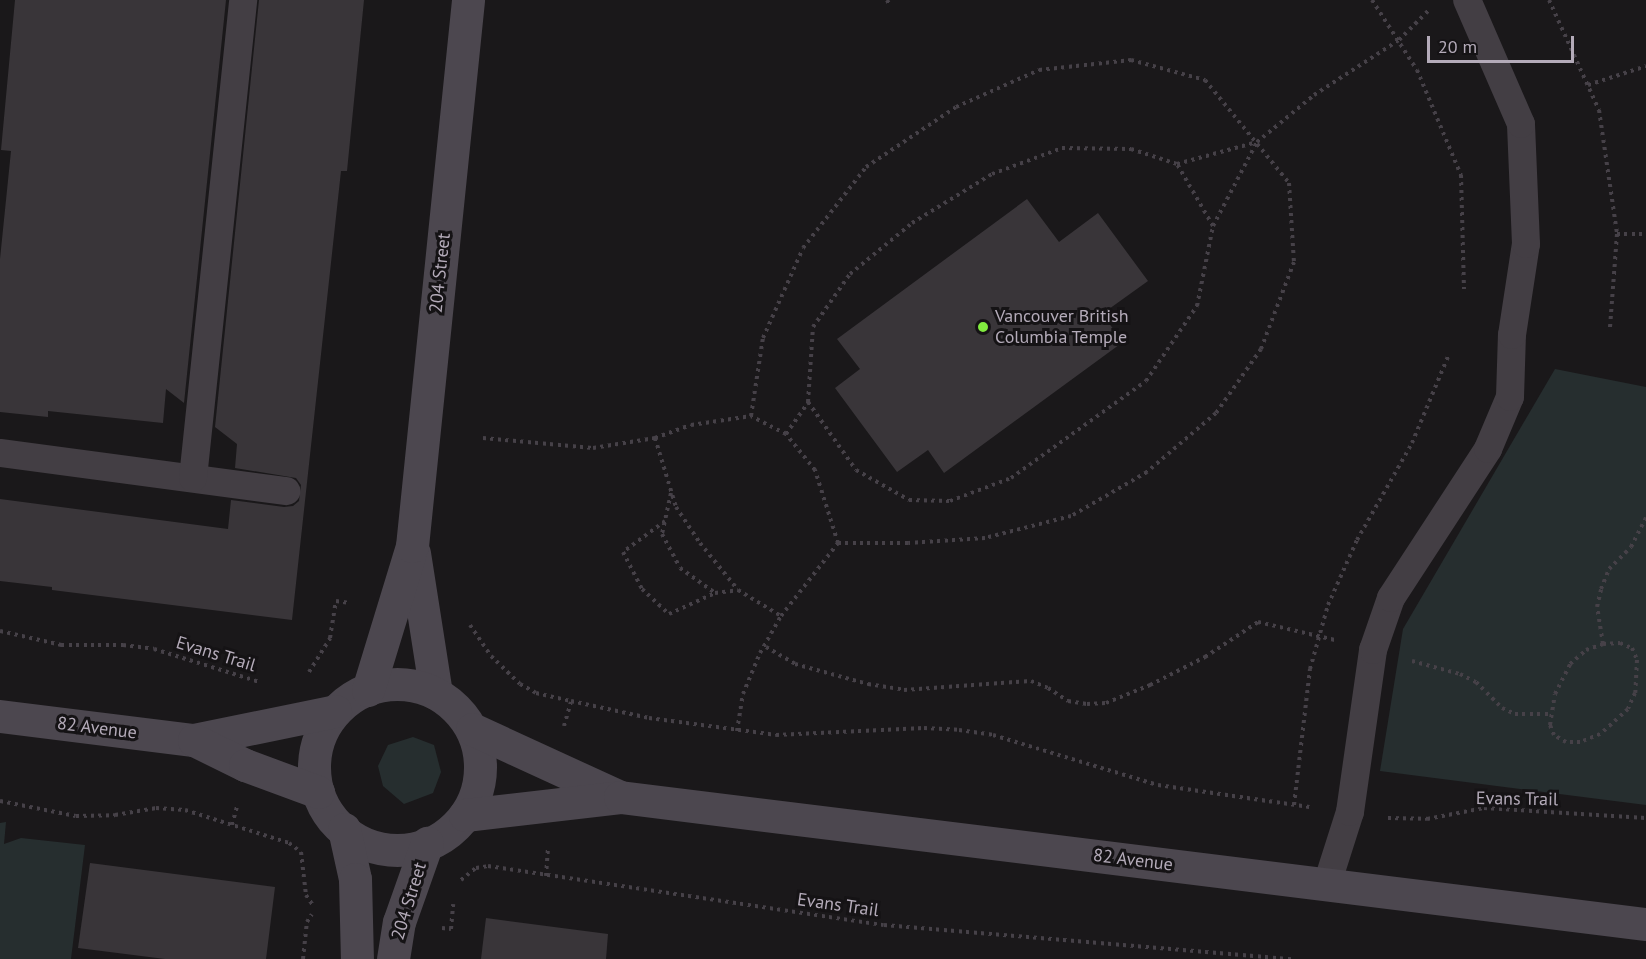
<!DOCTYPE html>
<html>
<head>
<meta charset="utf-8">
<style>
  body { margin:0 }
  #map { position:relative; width:1646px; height:959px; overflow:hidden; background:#1a181a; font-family:"PT Sans",sans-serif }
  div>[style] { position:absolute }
  .green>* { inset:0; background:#262e2f }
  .building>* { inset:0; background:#393539 }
  .path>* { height:4px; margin-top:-2px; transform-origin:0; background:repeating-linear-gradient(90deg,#464148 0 3px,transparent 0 7.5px) }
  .lane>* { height:28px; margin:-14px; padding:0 14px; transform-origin:14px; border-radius:14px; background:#433e44 }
  .secondary>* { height:33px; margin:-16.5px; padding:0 16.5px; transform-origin:16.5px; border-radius:16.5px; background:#4c474f }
  .secondary>.ring { margin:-16.5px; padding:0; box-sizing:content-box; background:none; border:33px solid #4c474f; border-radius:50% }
  .dots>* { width:16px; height:16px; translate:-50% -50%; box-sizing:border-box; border:3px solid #151315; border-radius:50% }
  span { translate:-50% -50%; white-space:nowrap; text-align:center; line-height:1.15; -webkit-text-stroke:6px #151315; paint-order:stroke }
  .street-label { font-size:18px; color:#b4abb9 }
  .poi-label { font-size:18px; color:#b4abb9 }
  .left { translate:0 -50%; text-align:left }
  .scale { position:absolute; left:1427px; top:36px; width:147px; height:27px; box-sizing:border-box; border:3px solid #b4abb9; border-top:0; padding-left:8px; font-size:18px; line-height:21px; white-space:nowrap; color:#b4abb9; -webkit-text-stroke:4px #151315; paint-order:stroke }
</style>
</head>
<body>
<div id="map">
  <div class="green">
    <div style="clip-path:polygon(1555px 369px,1646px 387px,1646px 805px,1380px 771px,1403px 629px)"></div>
    <div style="clip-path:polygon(413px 737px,434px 745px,441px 772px,433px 793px,404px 804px,383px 786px,378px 766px,388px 745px)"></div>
    <div style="clip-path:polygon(6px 822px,4px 844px,21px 838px,85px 845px,71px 959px,0 959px,0 823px)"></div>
  </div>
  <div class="building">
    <div style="clip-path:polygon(15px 0,226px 0,184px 403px,166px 389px,163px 423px,48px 411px,48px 417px,0 412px,0 259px,11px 151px,1px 150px)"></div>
    <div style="clip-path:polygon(259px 0,364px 0,347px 171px,341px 171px,292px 620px,52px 590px,52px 587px,0 581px,0 499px,228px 529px,231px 500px,284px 507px,293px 506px,299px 501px,301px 485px,296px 478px,235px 468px,237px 444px,215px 427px)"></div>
    <div style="clip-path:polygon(1027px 199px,1059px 242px,1098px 213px,1148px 281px,1102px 314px,1123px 342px,944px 473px,928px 450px,897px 472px,835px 388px,860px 369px,837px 339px)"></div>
    <div style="clip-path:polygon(90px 863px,275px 887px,266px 959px,165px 959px,78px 948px)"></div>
    <div style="clip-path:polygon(486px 918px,608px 934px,606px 959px,481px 959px)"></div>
  </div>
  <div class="path">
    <div style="left:887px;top:0;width:7px;rotate:63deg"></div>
    <div style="left:1372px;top:0;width:83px;rotate:57.3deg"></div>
    <div style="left:1417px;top:70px;width:114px;rotate:67.3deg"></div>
    <div style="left:1461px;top:175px;width:114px;rotate:88.5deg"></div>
    <div style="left:1549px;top:0;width:121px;rotate:65.6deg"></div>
    <div style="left:1599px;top:110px;width:125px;rotate:81.7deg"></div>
    <div style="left:1617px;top:234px;width:94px;rotate:94.3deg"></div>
    <div style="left:1131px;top:60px;width:77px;rotate:15.1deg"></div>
    <div style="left:1205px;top:80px;width:133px;rotate:50.8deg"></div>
    <div style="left:1289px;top:183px;width:79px;rotate:86.4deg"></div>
    <div style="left:1294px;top:262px;width:93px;rotate:110.8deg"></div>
    <div style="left:1261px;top:349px;width:78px;rotate:125.1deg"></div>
    <div style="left:1216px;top:413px;width:91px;rotate:139.5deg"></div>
    <div style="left:1147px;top:472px;width:88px;rotate:149.9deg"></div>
    <div style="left:1071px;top:516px;width:89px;rotate:165.7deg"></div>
    <div style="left:985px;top:538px;width:77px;rotate:176.3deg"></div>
    <div style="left:908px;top:543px;width:70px;rotate:180deg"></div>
    <div style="left:838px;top:543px;width:77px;rotate:-107.5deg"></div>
    <div style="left:815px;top:470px;width:46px;rotate:-128.9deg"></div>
    <div style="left:786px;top:434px;width:39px;rotate:-153deg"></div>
    <div style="left:751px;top:416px;width:79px;rotate:-81.3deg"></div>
    <div style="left:763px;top:338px;width:98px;rotate:-66deg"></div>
    <div style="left:803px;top:248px;width:103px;rotate:-52.1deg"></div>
    <div style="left:866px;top:167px;width:108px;rotate:-33.7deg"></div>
    <div style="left:956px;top:107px;width:91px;rotate:-24deg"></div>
    <div style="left:1039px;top:70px;width:93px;rotate:-6.2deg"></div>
    <div style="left:1588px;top:85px;width:61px;rotate:-18.1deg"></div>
    <div style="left:1213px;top:226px;width:95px;rotate:-62.4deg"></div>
    <div style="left:1257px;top:142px;width:74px;rotate:-39.5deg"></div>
    <div style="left:1314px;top:95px;width:101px;rotate:-32.9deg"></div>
    <div style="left:1399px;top:40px;width:41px;rotate:-45deg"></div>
    <div style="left:1617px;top:234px;width:29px"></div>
    <div style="left:808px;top:402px;width:83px;rotate:54.8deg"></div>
    <div style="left:856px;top:470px;width:61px;rotate:29.5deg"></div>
    <div style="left:909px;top:500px;width:41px;rotate:1.4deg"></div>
    <div style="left:950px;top:501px;width:65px;rotate:-20.7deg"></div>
    <div style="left:1011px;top:478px;width:166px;rotate:-35.7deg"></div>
    <div style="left:1146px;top:381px;width:91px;rotate:-55.8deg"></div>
    <div style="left:1197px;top:306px;width:82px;rotate:-78.7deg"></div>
    <div style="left:1213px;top:226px;width:72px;rotate:-120.1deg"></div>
    <div style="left:1177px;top:164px;width:83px;rotate:-15.4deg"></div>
    <div style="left:786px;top:434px;width:39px;rotate:-55deg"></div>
    <div style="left:808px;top:402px;width:75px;rotate:-86.2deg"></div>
    <div style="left:813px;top:327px;width:65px;rotate:-55.1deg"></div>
    <div style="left:850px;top:274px;width:80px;rotate:-39.4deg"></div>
    <div style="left:912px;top:223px;width:94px;rotate:-31.5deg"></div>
    <div style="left:992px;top:174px;width:75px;rotate:-20.4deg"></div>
    <div style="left:1062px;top:148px;width:69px;rotate:0.8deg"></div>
    <div style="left:1131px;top:149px;width:48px;rotate:18.1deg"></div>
    <div style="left:483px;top:438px;width:110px;rotate:5.2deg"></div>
    <div style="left:593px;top:448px;width:63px;rotate:-9.2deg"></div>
    <div style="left:655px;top:438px;width:38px;rotate:-20deg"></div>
    <div style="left:691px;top:425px;width:61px;rotate:-8.5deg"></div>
    <div style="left:655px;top:438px;width:72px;rotate:73.1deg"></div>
    <div style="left:676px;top:507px;width:43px;rotate:56.3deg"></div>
    <div style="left:700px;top:543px;width:60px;rotate:51deg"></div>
    <div style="left:738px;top:590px;width:50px;rotate:31.2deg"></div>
    <div style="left:671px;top:493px;width:42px;rotate:102.4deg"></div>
    <div style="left:662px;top:534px;width:38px;rotate:62deg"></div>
    <div style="left:680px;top:568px;width:43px;rotate:35.5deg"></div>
    <div style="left:715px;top:593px;width:23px;rotate:-7deg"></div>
    <div style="left:665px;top:521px;width:52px;rotate:143.6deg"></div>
    <div style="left:623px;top:552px;width:42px;rotate:62.8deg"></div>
    <div style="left:642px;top:589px;width:37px;rotate:43deg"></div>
    <div style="left:669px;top:614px;width:51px;rotate:-24.5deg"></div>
    <div style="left:470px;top:625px;width:37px;rotate:56deg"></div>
    <div style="left:491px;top:656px;width:40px;rotate:44deg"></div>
    <div style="left:520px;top:684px;width:18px;rotate:29deg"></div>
    <div style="left:536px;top:693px;width:36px;rotate:13deg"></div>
    <div style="left:571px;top:701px;width:80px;rotate:12.3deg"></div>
    <div style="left:649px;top:718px;width:128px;rotate:7.6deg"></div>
    <div style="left:776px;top:735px;width:148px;rotate:-2.7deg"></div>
    <div style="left:924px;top:728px;width:35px;rotate:3deg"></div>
    <div style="left:959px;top:730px;width:34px;rotate:8deg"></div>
    <div style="left:993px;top:735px;width:172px;rotate:16.9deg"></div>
    <div style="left:1158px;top:785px;width:153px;rotate:8.3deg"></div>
    <div style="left:0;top:631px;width:63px;rotate:12.9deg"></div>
    <div style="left:61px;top:645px;width:62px"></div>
    <div style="left:123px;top:645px;width:31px;rotate:7deg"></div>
    <div style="left:154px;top:649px;width:110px;rotate:17.4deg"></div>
    <div style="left:1620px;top:643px;width:13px;rotate:23deg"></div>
    <div style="left:1632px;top:648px;width:13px;rotate:67deg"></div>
    <div style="left:1637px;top:660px;width:33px;rotate:93deg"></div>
    <div style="left:1635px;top:693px;width:17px;rotate:114deg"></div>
    <div style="left:1628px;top:709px;width:38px;rotate:138deg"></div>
    <div style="left:1600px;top:734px;width:22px;rotate:158deg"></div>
    <div style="left:1580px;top:742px;width:14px;rotate:180deg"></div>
    <div style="left:1566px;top:742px;width:14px;rotate:-150deg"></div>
    <div style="left:1554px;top:735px;width:11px;rotate:-112deg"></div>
    <div style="left:1550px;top:725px;width:31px;rotate:-81deg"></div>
    <div style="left:1555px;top:694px;width:34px;rotate:-63deg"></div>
    <div style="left:1570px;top:664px;width:21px;rotate:-41deg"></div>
    <div style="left:1586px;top:650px;width:18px;rotate:-19deg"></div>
    <div style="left:1603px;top:644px;width:17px;rotate:-3deg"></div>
    <div style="left:1603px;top:644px;width:37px;rotate:-99deg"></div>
    <div style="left:1597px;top:607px;width:18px;rotate:-77deg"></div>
    <div style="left:1601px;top:589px;width:22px;rotate:-68deg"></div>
    <div style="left:1609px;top:569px;width:31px;rotate:-45deg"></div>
    <div style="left:1631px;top:547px;width:33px;rotate:-63deg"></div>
    <div style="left:766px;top:647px;width:34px;rotate:30deg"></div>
    <div style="left:795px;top:664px;width:76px;rotate:15.3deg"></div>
    <div style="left:868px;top:684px;width:36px;rotate:9deg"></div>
    <div style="left:904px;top:690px;width:127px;rotate:-4.1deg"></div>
    <div style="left:1031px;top:681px;width:18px;rotate:22deg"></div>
    <div style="left:1048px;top:688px;width:24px;rotate:33deg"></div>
    <div style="left:1068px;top:701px;width:19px;rotate:9deg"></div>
    <div style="left:1087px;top:704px;width:19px;rotate:-3deg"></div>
    <div style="left:1106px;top:703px;width:48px;rotate:-22.2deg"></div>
    <div style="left:1150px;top:685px;width:62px;rotate:-27deg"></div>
    <div style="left:1205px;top:657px;width:64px;rotate:-33.4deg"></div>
    <div style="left:1258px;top:622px;width:79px;rotate:13.2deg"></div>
    <div style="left:1412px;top:661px;width:50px;rotate:15.2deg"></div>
    <div style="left:1460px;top:674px;width:18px;rotate:27deg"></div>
    <div style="left:1476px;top:682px;width:37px;rotate:45deg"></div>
    <div style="left:1502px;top:708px;width:14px;rotate:25deg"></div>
    <div style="left:1515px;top:714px;width:37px"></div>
    <div style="left:309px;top:672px;width:40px;rotate:-58deg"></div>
    <div style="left:330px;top:638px;width:37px;rotate:-81deg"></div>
    <div style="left:336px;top:601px;width:14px;rotate:8deg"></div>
    <div style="left:564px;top:726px;width:25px;rotate:-74deg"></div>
    <div style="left:737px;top:731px;width:37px;rotate:-81deg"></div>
    <div style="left:743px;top:694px;width:44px;rotate:-67.5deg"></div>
    <div style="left:760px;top:653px;width:43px;rotate:-60.4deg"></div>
    <div style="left:781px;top:616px;width:93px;rotate:-52deg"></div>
    <div style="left:0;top:801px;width:77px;rotate:11.2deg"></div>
    <div style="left:76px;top:816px;width:39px;rotate:-1deg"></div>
    <div style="left:115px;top:815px;width:42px;rotate:-9.7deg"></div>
    <div style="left:156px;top:808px;width:29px;rotate:4deg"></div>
    <div style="left:185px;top:810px;width:109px;rotate:17.6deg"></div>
    <div style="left:289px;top:843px;width:15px;rotate:37deg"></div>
    <div style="left:301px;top:852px;width:43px;rotate:83.4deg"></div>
    <div style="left:306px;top:895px;width:11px;rotate:56deg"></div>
    <div style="left:1294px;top:805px;width:137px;rotate:-83.3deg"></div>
    <div style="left:1310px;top:669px;width:66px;rotate:-74.3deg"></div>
    <div style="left:1328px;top:605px;width:71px;rotate:-66deg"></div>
    <div style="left:1357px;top:540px;width:112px;rotate:-60.4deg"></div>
    <div style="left:1412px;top:443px;width:96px;rotate:-67.4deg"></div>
    <div style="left:1388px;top:818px;width:39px;rotate:1deg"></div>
    <div style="left:1427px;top:819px;width:58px;rotate:-10.9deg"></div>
    <div style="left:1484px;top:808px;width:162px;rotate:3.5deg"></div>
    <div style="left:232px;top:825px;width:20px;rotate:-75deg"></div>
    <div style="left:546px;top:876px;width:30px;rotate:-86deg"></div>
    <div style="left:461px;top:880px;width:19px;rotate:-39deg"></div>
    <div style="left:476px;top:868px;width:12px;rotate:-9deg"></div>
    <div style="left:488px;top:866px;width:400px;rotate:8.5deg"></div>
    <div style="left:884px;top:925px;width:409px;rotate:4.8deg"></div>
    <div style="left:442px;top:928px;width:9px;rotate:6deg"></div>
    <div style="left:451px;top:929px;width:25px;rotate:-85deg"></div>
    <div style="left:303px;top:959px;width:37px;rotate:-84deg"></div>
    <div style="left:307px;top:922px;width:9px;rotate:-58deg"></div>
  </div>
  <div class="lane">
    <div style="left:0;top:453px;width:289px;rotate:7.6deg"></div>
    <div style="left:193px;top:478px;width:481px;rotate:-84deg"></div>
    <div style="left:1327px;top:884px;width:76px;rotate:-72.3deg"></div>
    <div style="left:1350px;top:812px;width:164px;rotate:-81.9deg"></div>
    <div style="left:1373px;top:650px;width:55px;rotate:-70.9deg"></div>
    <div style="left:1391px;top:598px;width:178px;rotate:-56.9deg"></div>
    <div style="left:1488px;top:449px;width:56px;rotate:-67.1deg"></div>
    <div style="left:1510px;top:397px;width:62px;rotate:-88.2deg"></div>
    <div style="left:1512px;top:335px;width:92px;rotate:-81.3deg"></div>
    <div style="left:1526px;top:244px;width:120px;rotate:-92.4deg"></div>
    <div style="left:1521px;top:124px;width:135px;rotate:-113.5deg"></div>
  </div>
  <div class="secondary">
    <div style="left:414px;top:553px;width:142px;rotate:81.1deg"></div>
    <div class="ring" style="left:314px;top:684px;width:133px;height:133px"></div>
    <div style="left:368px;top:690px;width:151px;rotate:-73deg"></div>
    <div style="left:412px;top:546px;width:549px;rotate:-84.14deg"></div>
    <div style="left:0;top:716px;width:195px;rotate:7.1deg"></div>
    <div style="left:194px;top:740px;width:144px;rotate:-11.6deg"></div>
    <div style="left:472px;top:729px;width:163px;rotate:24.7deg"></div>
    <div style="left:194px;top:740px;width:57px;rotate:26.1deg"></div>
    <div style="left:245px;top:765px;width:78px;rotate:20.3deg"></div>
    <div style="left:465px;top:815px;width:156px;rotate:-6.6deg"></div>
    <div style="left:620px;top:797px;width:1034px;rotate:7.06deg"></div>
    <div style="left:344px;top:829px;width:51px;rotate:77.6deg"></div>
    <div style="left:355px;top:879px;width:80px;rotate:88.6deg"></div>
    <div style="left:393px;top:959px;width:37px;rotate:-81deg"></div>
    <div style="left:399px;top:922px;width:84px;rotate:-70.5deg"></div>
  </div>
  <div class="dots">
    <div style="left:983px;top:327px;background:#81eb3f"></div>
  </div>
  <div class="street-label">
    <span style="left:440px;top:273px;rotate:-84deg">204 Street</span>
    <span style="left:216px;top:654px;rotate:17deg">Evans Trail</span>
    <span style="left:97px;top:728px;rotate:7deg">82 Avenue</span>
    <span style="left:1517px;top:799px;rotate:1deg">Evans Trail</span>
    <span style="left:1133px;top:860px;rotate:7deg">82 Avenue</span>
    <span style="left:409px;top:901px;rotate:-73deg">204 Street</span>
    <span style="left:838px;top:905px;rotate:8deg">Evans Trail</span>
  </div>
  <div class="poi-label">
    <span class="left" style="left:995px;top:327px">Vancouver British<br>Columbia Temple</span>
  </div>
  <div class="scale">20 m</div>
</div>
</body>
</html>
